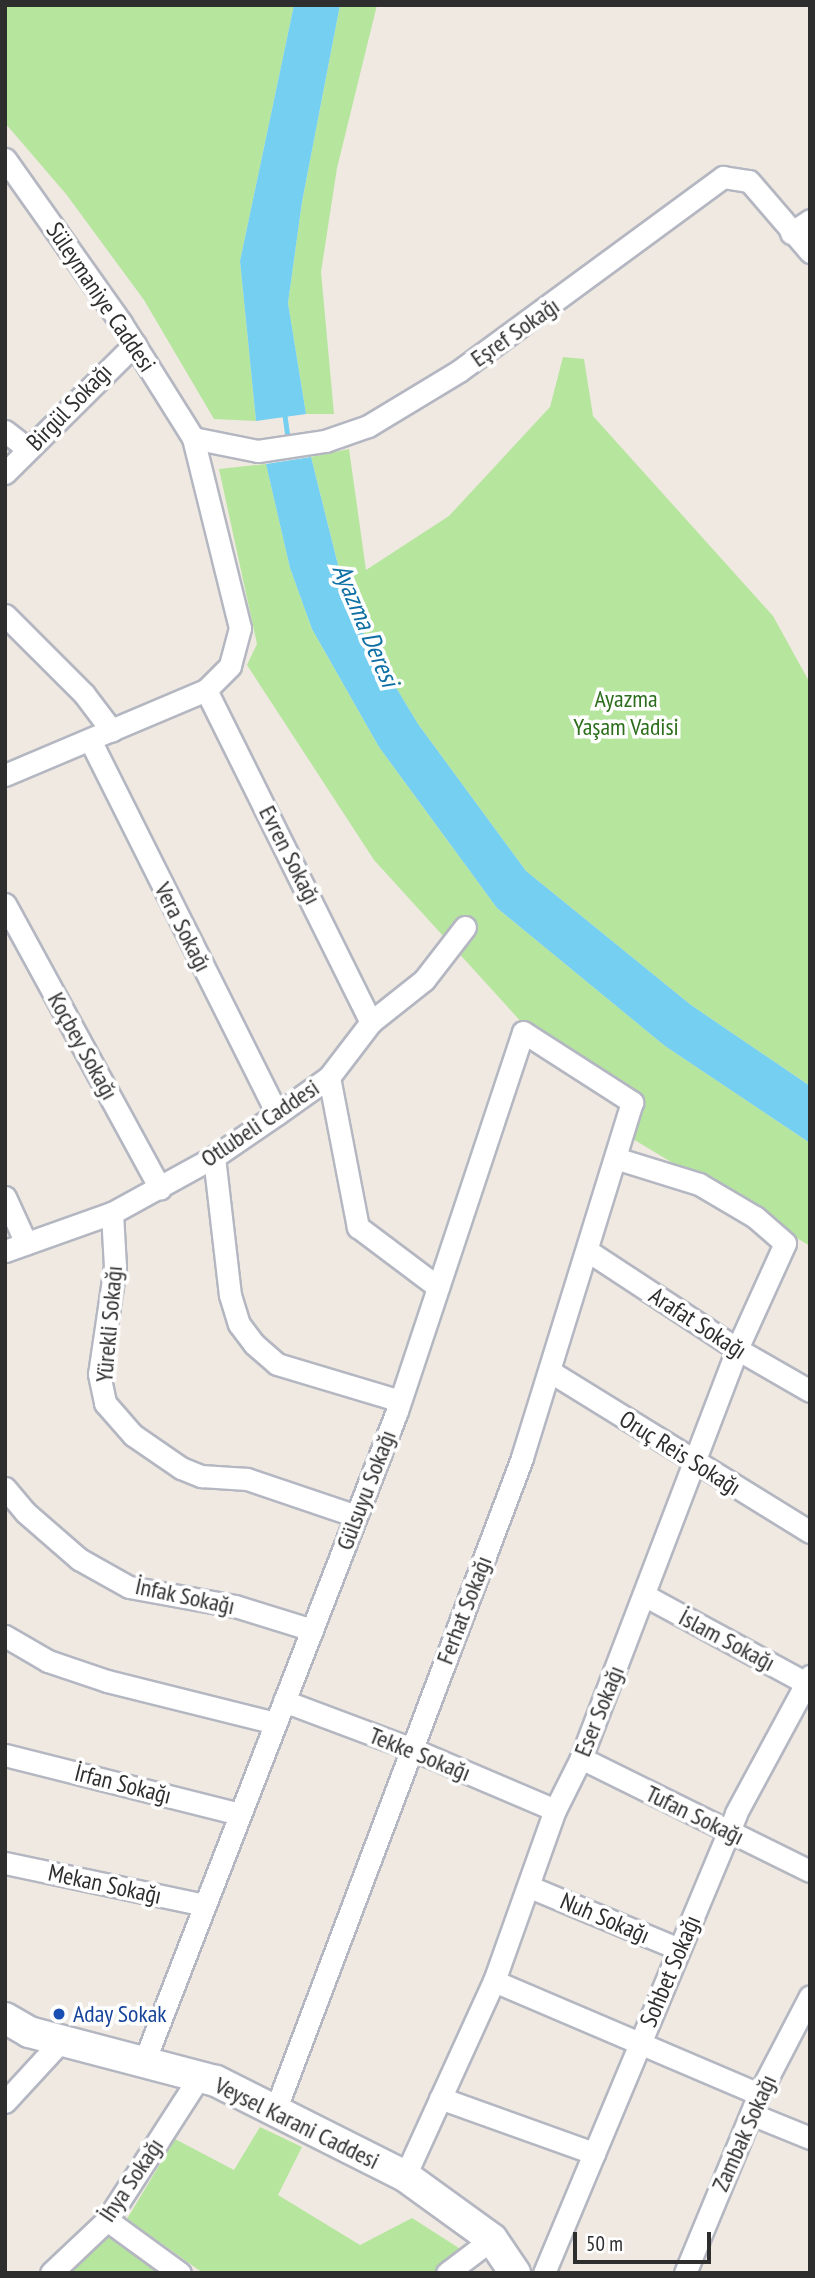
<!DOCTYPE html>
<html>
<head>
<meta charset="utf-8">
<style>
  body { margin:0 }
  #map { position:relative; width:815px; height:2278px; overflow:hidden; background:#efe9e1; font-family:"PT Sans Narrow",sans-serif }
  div>[style] { position:absolute }
  .green>* { inset:0; background:#b6e59e }
  .water>* { inset:0; background:#75cff0 }
  .stream>* { height:5px; margin:-2.5px; padding:0 2.5px; transform-origin:2.5px; border-radius:2.5px; background:#75cff0 }
  .roads { filter:drop-shadow(2px 0 #b4b7c1) drop-shadow(-2px 0 #b4b7c1) drop-shadow(0 2px #b4b7c1) drop-shadow(0 -2px #b4b7c1) }
  .minor>* { height:21px; margin:-10.5px; padding:0 10.5px; transform-origin:10.5px; border-radius:10.5px; background:#fff }
  .secondary>* { height:30px; margin:-15px; padding:0 15px; transform-origin:15px; border-radius:15px; background:#fff }
  .dots>* { width:19px; height:19px; translate:-50% -50%; box-sizing:border-box; border:4px solid #fff; border-radius:50% }
  span { translate:-50% -50%; white-space:nowrap; text-align:center; line-height:1.15; -webkit-text-stroke:7px #fff; paint-order:stroke }
  .street-label { font-size:24px; color:#2e2e2e }
  .park-label { font-size:24px; color:#2c6e1b }
  .transit-label { font-size:24px; color:#164399 }
  .left { translate:0 -50%; text-align:left }
  .water-label { font-size:26px; color:#0d6fa3; font-style:italic }
  .frame { position:absolute; inset:0; border:7px solid #2e2e2e; pointer-events:none }
  .scale { position:absolute; left:573px; top:2232px; width:138px; height:32px; box-sizing:border-box; border:4px solid #2e2e2e; border-top:0; padding-left:9px; font-size:21px; line-height:24px; white-space:nowrap; color:#2e2e2e; -webkit-text-stroke:5px #fff; paint-order:stroke }
</style>
</head>
<body>
<div id="map">
  <div class="green">
    <div style="clip-path:polygon(5px 5px,294px 5px,240px 261px,256px 421px,214px 419px,144px 300px,66px 194px,5px 123px)"></div>
    <div style="clip-path:polygon(340px 5px,377px 5px,337px 168px,321px 272px,334px 414px,306px 414px,288px 303px,302px 202px)"></div>
    <div style="clip-path:polygon(563px 357px,584px 359px,593px 416px,773px 616px,810px 683px,810px 1086px,691px 1005px,526px 871px,418px 724px,349px 609px,311px 457px,349px 449px,366px 570px,449px 516px,550px 407px)"></div>
    <div style="clip-path:polygon(266px 464px,290px 568px,312px 629px,379px 747px,497px 908px,665px 1046px,810px 1143px,810px 1246px,633px 1139px,641px 1102px,524px 1025px,374px 860px,247px 665px,257px 644px,219px 469px)"></div>
    <div style="clip-path:polygon(260px 2127px,302px 2147px,278px 2195px,360px 2245px,412px 2218px,462px 2250px,433px 2273px,203px 2273px,127px 2219px,175px 2139px,234px 2170px)"></div>
    <div style="clip-path:polygon(110px 2234px,162px 2273px,70px 2273px)"></div>
  </div>
  <div class="water">
    <div style="clip-path:polygon(294px 5px,340px 5px,302px 202px,288px 303px,306px 414px,256px 421px,240px 261px)"></div>
    <div style="clip-path:polygon(311px 457px,349px 609px,418px 724px,526px 871px,691px 1005px,810px 1086px,810px 1143px,665px 1046px,497px 908px,379px 747px,312px 629px,290px 568px,266px 464px)"></div>
  </div>
  <div class="stream">
    <div style="left:284px;top:412px;width:28px;rotate:82deg"></div>
  </div>
  <div class="roads">
    <div class="minor">
      <div style="left:5px;top:159px;width:201px;rotate:54.7deg"></div>
      <div style="left:121px;top:323px;width:136px;rotate:57.9deg"></div>
      <div style="left:193px;top:438px;width:196px;rotate:76.1deg"></div>
      <div style="left:240px;top:628px;width:39px;rotate:105deg"></div>
      <div style="left:230px;top:666px;width:34px;rotate:135deg"></div>
      <div style="left:206px;top:690px;width:218px;rotate:157.1deg"></div>
      <div style="left:791px;top:233px;width:23px;rotate:-34deg"></div>
      <div style="left:5px;top:431px;width:29px;rotate:38deg"></div>
      <div style="left:193px;top:438px;width:66px;rotate:11.3deg"></div>
      <div style="left:258px;top:451px;width:68px;rotate:-8.5deg"></div>
      <div style="left:325px;top:441px;width:46px;rotate:-19.2deg"></div>
      <div style="left:368px;top:426px;width:106px;rotate:-31.1deg"></div>
      <div style="left:459px;top:371px;width:328px;rotate:-36.3deg"></div>
      <div style="left:723px;top:177px;width:26px;rotate:9deg"></div>
      <div style="left:749px;top:181px;width:94px;rotate:49.3deg"></div>
      <div style="left:5px;top:473px;width:183px;rotate:-44.8deg"></div>
      <div style="left:5px;top:615px;width:112px;rotate:45deg"></div>
      <div style="left:84px;top:694px;width:46px;rotate:52.9deg"></div>
      <div style="left:206px;top:690px;width:371px;rotate:63.6deg"></div>
      <div style="left:90px;top:740px;width:418px;rotate:63.4deg"></div>
      <div style="left:5px;top:904px;width:324px;rotate:61.4deg"></div>
      <div style="left:329px;top:1077px;width:153px;rotate:79.1deg"></div>
      <div style="left:358px;top:1227px;width:100px;rotate:36.9deg"></div>
      <div style="left:214px;top:1157px;width:139px;rotate:83.4deg"></div>
      <div style="left:230px;top:1295px;width:30px;rotate:73deg"></div>
      <div style="left:239px;top:1324px;width:25px;rotate:53deg"></div>
      <div style="left:254px;top:1344px;width:30px;rotate:41deg"></div>
      <div style="left:277px;top:1364px;width:128px;rotate:16.7deg"></div>
      <div style="left:5px;top:1197px;width:51px;rotate:65.5deg"></div>
      <div style="left:112px;top:1213px;width:53px;rotate:86.8deg"></div>
      <div style="left:115px;top:1266px;width:109px;rotate:98.4deg"></div>
      <div style="left:99px;top:1374px;width:30px;rotate:78deg"></div>
      <div style="left:105px;top:1403px;width:43px;rotate:48.8deg"></div>
      <div style="left:133px;top:1435px;width:58px;rotate:34.5deg"></div>
      <div style="left:181px;top:1468px;width:22px;rotate:22deg"></div>
      <div style="left:201px;top:1476px;width:46px;rotate:3.7deg"></div>
      <div style="left:247px;top:1479px;width:115px;rotate:18.7deg"></div>
      <div style="left:5px;top:1251px;width:114px;rotate:-19.6deg"></div>
      <div style="left:112px;top:1213px;width:116px;rotate:-28.8deg"></div>
      <div style="left:214px;top:1157px;width:76px;rotate:-34.3deg"></div>
      <div style="left:277px;top:1114px;width:64px;rotate:-35.4deg"></div>
      <div style="left:329px;top:1077px;width:69px;rotate:-52.6deg"></div>
      <div style="left:371px;top:1022px;width:68px;rotate:-38.4deg"></div>
      <div style="left:424px;top:980px;width:67px;rotate:-52.3deg"></div>
      <div style="left:588px;top:1251px;width:178px;rotate:33.3deg"></div>
      <div style="left:737px;top:1349px;width:84px;rotate:29.9deg"></div>
      <div style="left:551px;top:1372px;width:304px;rotate:31.7deg"></div>
      <div style="left:5px;top:1488px;width:31px;rotate:50deg"></div>
      <div style="left:25px;top:1512px;width:72px;rotate:41deg"></div>
      <div style="left:79px;top:1559px;width:57px;rotate:29.2deg"></div>
      <div style="left:129px;top:1587px;width:108px;rotate:10.2deg"></div>
      <div style="left:235px;top:1606px;width:81px;rotate:17.3deg"></div>
      <div style="left:644px;top:1595px;width:189px;rotate:28.5deg"></div>
      <div style="left:5px;top:1636px;width:50px;rotate:30.2deg"></div>
      <div style="left:48px;top:1661px;width:62px;rotate:18.7deg"></div>
      <div style="left:107px;top:1681px;width:173px;rotate:14deg"></div>
      <div style="left:284px;top:1701px;width:137px;rotate:20.6deg"></div>
      <div style="left:412px;top:1749px;width:155px;rotate:23.1deg"></div>
      <div style="left:5px;top:1755px;width:242px;rotate:14.1deg"></div>
      <div style="left:581px;top:1758px;width:255px;rotate:26.3deg"></div>
      <div style="left:5px;top:1863px;width:204px;rotate:11.9deg"></div>
      <div style="left:530px;top:1887px;width:161px;rotate:22.6deg"></div>
      <div style="left:494px;top:1981px;width:288px;rotate:23.1deg"></div>
      <div style="left:144px;top:2062px;width:698px;rotate:-68.76deg"></div>
      <div style="left:397px;top:1411px;width:399px;rotate:-71.6deg"></div>
      <div style="left:523px;top:1032px;width:130px;rotate:32.7deg"></div>
      <div style="left:632px;top:1102px;width:373px;rotate:107.2deg"></div>
      <div style="left:522px;top:1458px;width:698px;rotate:110.72deg"></div>
      <div style="left:440px;top:2098px;width:164px;rotate:19.7deg"></div>
      <div style="left:5px;top:2102px;width:83px;rotate:-47.4deg"></div>
      <div style="left:751px;top:2114px;width:64px;rotate:22.1deg"></div>
      <div style="left:405px;top:2176px;width:214px;rotate:-65.5deg"></div>
      <div style="left:494px;top:1981px;width:182px;rotate:-70.4deg"></div>
      <div style="left:555px;top:1810px;width:58px;rotate:-63.4deg"></div>
      <div style="left:581px;top:1758px;width:438px;rotate:-69.1deg"></div>
      <div style="left:737px;top:1349px;width:116px;rotate:-65.6deg"></div>
      <div style="left:785px;top:1243px;width:40px;rotate:-139deg"></div>
      <div style="left:755px;top:1217px;width:65px;rotate:-149.5deg"></div>
      <div style="left:699px;top:1184px;width:85px;rotate:-162.8deg"></div>
      <div style="left:107px;top:2220px;width:90px;rotate:36deg"></div>
      <div style="left:51px;top:2273px;width:77px;rotate:-43.4deg"></div>
      <div style="left:107px;top:2220px;width:170px;rotate:-57.2deg"></div>
      <div style="left:447px;top:2273px;width:56px;rotate:-37.1deg"></div>
      <div style="left:544px;top:2273px;width:498px;rotate:-67.3deg"></div>
      <div style="left:736px;top:1813px;width:156px;rotate:-61.6deg"></div>
      <div style="left:685px;top:2273px;width:194px;rotate:-67.5deg"></div>
      <div style="left:759px;top:2094px;width:110px;rotate:-62.5deg"></div>
    </div>
    <div class="secondary">
      <div style="left:5px;top:2018px;width:28px;rotate:30deg"></div>
      <div style="left:29px;top:2032px;width:193px;rotate:14.7deg"></div>
      <div style="left:216px;top:2081px;width:212px;rotate:26.7deg"></div>
      <div style="left:405px;top:2176px;width:107px;rotate:35.9deg"></div>
      <div style="left:492px;top:2239px;width:41px;rotate:55.9deg"></div>
    </div>
  </div>
  <div class="dots">
    <div style="left:59px;top:2014px;background:#1a4fb4"></div>
  </div>
  <div class="street-label">
    <span style="left:101px;top:297px;rotate:56deg">Süleymaniye Caddesi</span>
    <span style="left:515px;top:332px;rotate:-35deg">Eşref Sokağı</span>
    <span style="left:69px;top:407px;rotate:-46deg">Birgül Sokağı</span>
    <span style="left:290px;top:855px;rotate:63deg">Evren Sokağı</span>
    <span style="left:183px;top:927px;rotate:63deg">Vera Sokağı</span>
    <span style="left:83px;top:1046px;rotate:61deg">Koçbey Sokağı</span>
    <span style="left:260px;top:1123px;rotate:-34deg">Otlubeli Caddesi</span>
    <span style="left:698px;top:1323px;rotate:33deg">Arafat Sokağı</span>
    <span style="left:109px;top:1324px;rotate:-85deg">Yürekli Sokağı</span>
    <span style="left:680px;top:1453px;rotate:32deg">Oruç Reis Sokağı</span>
    <span style="left:366px;top:1490px;rotate:-69deg">Gülsuyu Sokağı</span>
    <span style="left:185px;top:1596px;rotate:12deg">İnfak Sokağı</span>
    <span style="left:464px;top:1610px;rotate:-69deg">Ferhat Sokağı</span>
    <span style="left:727px;top:1640px;rotate:28deg">İslam Sokağı</span>
    <span style="left:599px;top:1711px;rotate:-68deg">Eser Sokağı</span>
    <span style="left:420px;top:1754px;rotate:22deg">Tekke Sokağı</span>
    <span style="left:123px;top:1784px;rotate:14deg">İrfan Sokağı</span>
    <span style="left:695px;top:1815px;rotate:26deg">Tufan Sokağı</span>
    <span style="left:105px;top:1884px;rotate:12deg">Mekan Sokağı</span>
    <span style="left:605px;top:1918px;rotate:23deg">Nuh Sokağı</span>
    <span style="left:670px;top:1971px;rotate:-67deg">Sohbet Sokağı</span>
    <span style="left:297px;top:2123px;rotate:26deg">Veysel Karani Caddesi</span>
    <span style="left:744px;top:2133px;rotate:-66deg">Zambak Sokağı</span>
    <span style="left:131px;top:2180px;rotate:-56deg">İhya Sokağı</span>
  </div>
  <div class="park-label">
    <span style="left:626px;top:713px">Ayazma<br>Yaşam Vadisi</span>
  </div>
  <div class="transit-label">
    <span class="left" style="left:73px;top:2014px">Aday Sokak</span>
  </div>
  <div class="water-label">
    <span style="left:366px;top:625px;rotate:67deg">Ayazma Deresi</span>
  </div>
  <div class="frame"></div>
  <div class="scale">50 m</div>
</div>
</body>
</html>
